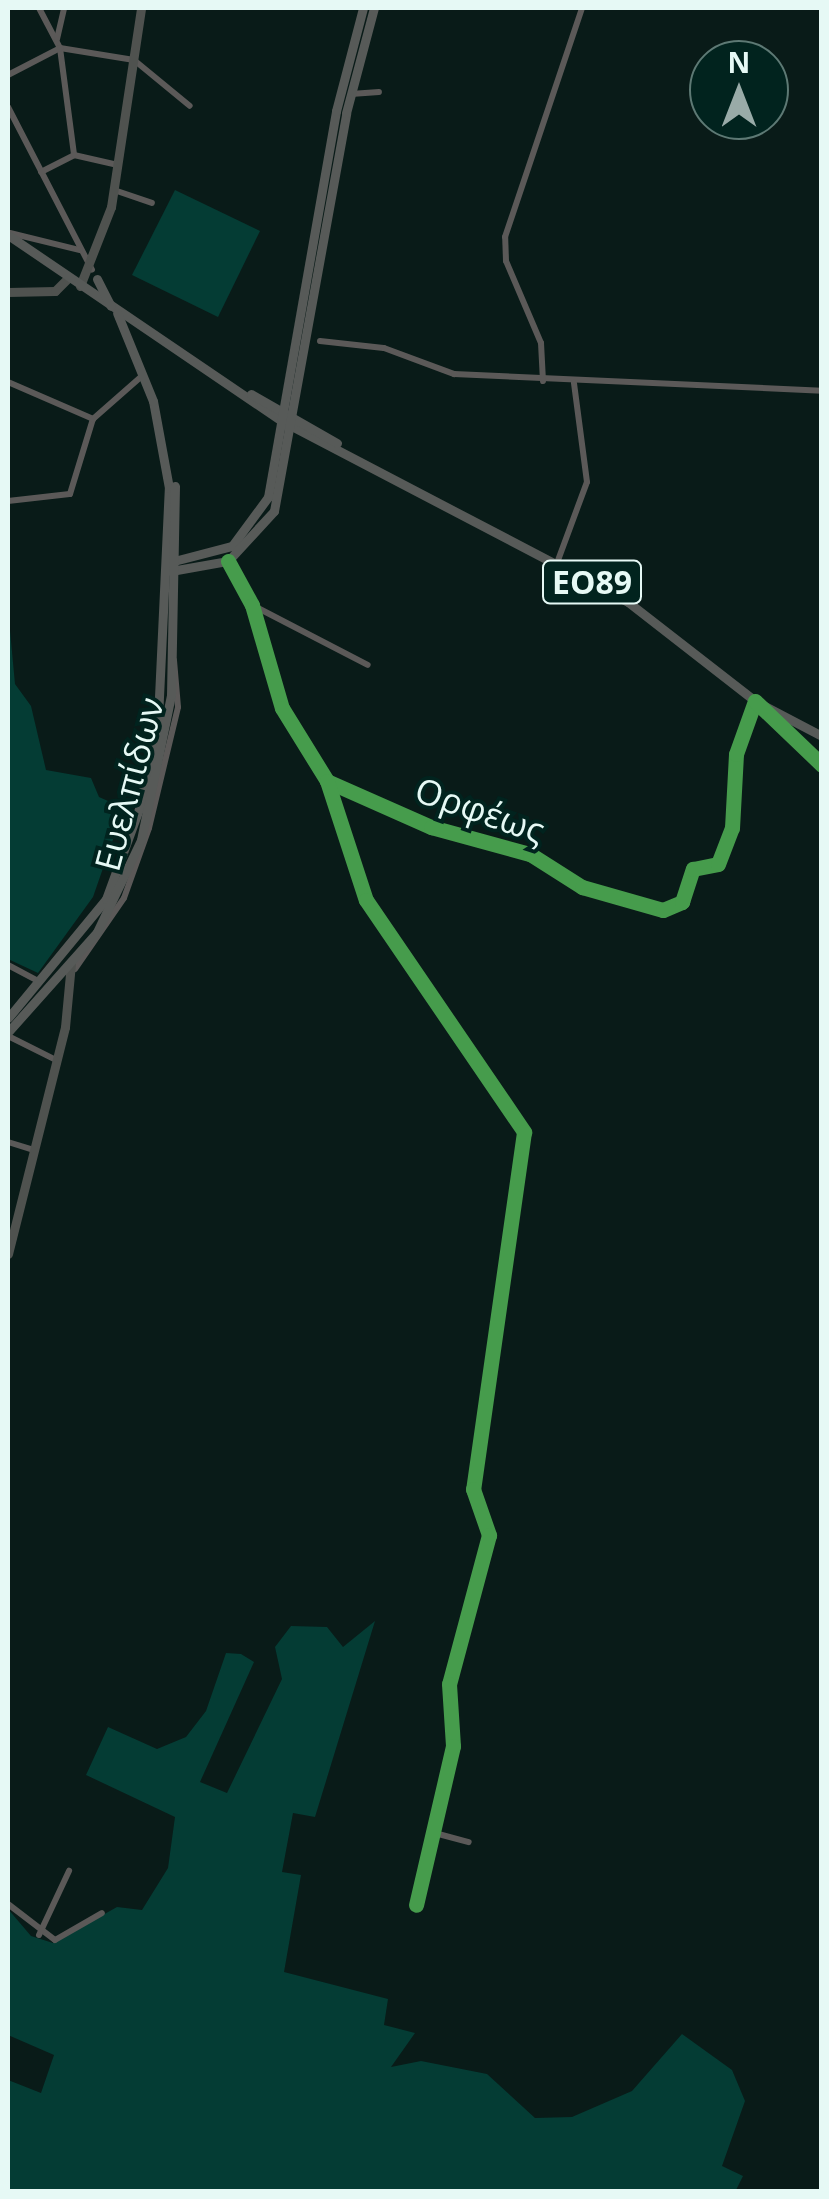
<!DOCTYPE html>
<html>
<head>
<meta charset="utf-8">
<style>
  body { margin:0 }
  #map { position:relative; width:829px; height:2199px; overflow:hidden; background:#091b18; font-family:"Open Sans",sans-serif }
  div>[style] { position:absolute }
  .green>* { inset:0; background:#043c34 }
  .street>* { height:6px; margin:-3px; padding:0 3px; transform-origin:3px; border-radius:3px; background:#5b5958 }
  .secondary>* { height:9px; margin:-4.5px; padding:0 4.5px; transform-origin:4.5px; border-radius:4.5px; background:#4f524f }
  .primary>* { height:9px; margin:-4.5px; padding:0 4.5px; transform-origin:4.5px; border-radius:4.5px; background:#575a58 }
  .cycleway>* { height:15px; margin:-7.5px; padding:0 7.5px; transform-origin:7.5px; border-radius:7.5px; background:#469c4c }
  span { translate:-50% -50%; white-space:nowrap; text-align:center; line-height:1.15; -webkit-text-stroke:8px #01231e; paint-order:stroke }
  .shield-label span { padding:2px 8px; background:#01231e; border:2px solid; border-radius:8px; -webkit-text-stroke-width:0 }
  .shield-label { font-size:32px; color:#e6f9f5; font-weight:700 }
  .street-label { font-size:35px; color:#e6f9f5 }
  .frame { position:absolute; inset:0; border:10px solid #e6f9f5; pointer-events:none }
  .north { position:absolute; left:689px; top:40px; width:100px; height:100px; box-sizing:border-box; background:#01231e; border:2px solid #5d7974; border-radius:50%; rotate:0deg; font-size:28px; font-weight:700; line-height:40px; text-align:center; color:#e6f9f5 }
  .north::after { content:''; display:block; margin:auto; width:35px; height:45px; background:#99aba8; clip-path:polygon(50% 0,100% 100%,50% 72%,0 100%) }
</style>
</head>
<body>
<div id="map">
  <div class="green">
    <div style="clip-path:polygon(175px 190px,260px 231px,218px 317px,132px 275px)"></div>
    <div style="clip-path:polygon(8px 609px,15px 684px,31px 706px,46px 770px,91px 778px,99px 797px,124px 808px,93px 897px,38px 973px,8px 959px)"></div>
    <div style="clip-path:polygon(375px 1621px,315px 1817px,293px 1813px,282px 1872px,301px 1875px,284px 1972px,388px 1999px,384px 2025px,415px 2033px,391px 2067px,421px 2061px,487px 2074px,535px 2118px,572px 2117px,632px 2091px,682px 2034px,732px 2070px,745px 2101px,722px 2166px,743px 2176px,735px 2192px,8px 2191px,8px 2080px,41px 2093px,54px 2055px,8px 2035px,8px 1909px,31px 1936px,53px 1943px,117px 1907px,142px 1910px,168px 1868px,175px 1817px,86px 1775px,108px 1727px,157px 1749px,186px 1737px,206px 1711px,226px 1653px,241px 1654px,254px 1662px,200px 1782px,227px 1793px,282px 1679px,275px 1647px,291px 1626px,327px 1627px,343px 1647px)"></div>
  </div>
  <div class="street">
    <div style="left:39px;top:8px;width:45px;rotate:62.3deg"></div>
    <div style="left:60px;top:48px;width:108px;rotate:82.5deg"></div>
    <div style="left:57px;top:39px;width:32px;rotate:-77deg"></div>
    <div style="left:60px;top:48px;width:75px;rotate:9.2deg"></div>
    <div style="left:134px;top:60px;width:72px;rotate:39.4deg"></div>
    <div style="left:8px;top:75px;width:59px;rotate:-27.4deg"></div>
    <div style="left:351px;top:94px;width:28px;rotate:-4deg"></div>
    <div style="left:8px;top:107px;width:183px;rotate:62.7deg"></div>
    <div style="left:41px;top:172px;width:37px;rotate:-27deg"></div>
    <div style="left:74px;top:155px;width:45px;rotate:12.8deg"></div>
    <div style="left:114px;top:190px;width:40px;rotate:18.9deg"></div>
    <div style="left:10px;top:233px;width:72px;rotate:13.7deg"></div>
    <div style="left:320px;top:341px;width:64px;rotate:6.2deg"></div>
    <div style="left:384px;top:348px;width:75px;rotate:20.4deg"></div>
    <div style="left:454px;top:374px;width:368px;rotate:2.6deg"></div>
    <div style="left:543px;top:381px;width:38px;rotate:-93deg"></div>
    <div style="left:541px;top:343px;width:89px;rotate:-113.1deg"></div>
    <div style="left:506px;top:261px;width:24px;rotate:-92deg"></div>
    <div style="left:505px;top:237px;width:242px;rotate:-71.4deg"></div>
    <div style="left:8px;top:382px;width:93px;rotate:23.5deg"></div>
    <div style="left:8px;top:501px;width:62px;rotate:-6.4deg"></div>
    <div style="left:70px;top:494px;width:78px;rotate:-73deg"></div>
    <div style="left:93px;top:419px;width:67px;rotate:-41.3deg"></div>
    <div style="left:228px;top:561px;width:50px;rotate:61.4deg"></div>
    <div style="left:252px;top:605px;width:107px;rotate:73.8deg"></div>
    <div style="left:282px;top:708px;width:86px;rotate:58.3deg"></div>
    <div style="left:327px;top:781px;width:114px;rotate:23.9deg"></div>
    <div style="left:431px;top:827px;width:103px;rotate:15.3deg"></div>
    <div style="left:530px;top:854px;width:62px;rotate:32.4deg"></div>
    <div style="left:582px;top:887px;width:84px;rotate:15.9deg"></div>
    <div style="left:663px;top:910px;width:21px;rotate:-23deg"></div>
    <div style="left:682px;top:902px;width:35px;rotate:-72deg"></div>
    <div style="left:693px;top:869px;width:25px;rotate:-11deg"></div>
    <div style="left:718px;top:864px;width:39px;rotate:-69deg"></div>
    <div style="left:732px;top:828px;width:74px;rotate:-86.9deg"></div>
    <div style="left:736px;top:754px;width:56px;rotate:-70.3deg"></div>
    <div style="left:755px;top:701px;width:93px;rotate:43.7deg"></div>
    <div style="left:557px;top:563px;width:86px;rotate:-69.7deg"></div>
    <div style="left:587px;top:482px;width:100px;rotate:-97.5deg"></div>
    <div style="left:254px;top:606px;width:128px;rotate:27.4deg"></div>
    <div style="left:327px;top:781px;width:125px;rotate:71.9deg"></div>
    <div style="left:366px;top:900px;width:281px;rotate:55.7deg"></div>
    <div style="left:524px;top:1132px;width:361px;rotate:98.1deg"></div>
    <div style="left:473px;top:1489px;width:49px;rotate:70.8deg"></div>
    <div style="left:489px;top:1535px;width:154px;rotate:105deg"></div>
    <div style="left:449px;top:1684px;width:62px;rotate:86.3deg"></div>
    <div style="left:453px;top:1746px;width:163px;rotate:103.1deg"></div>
    <div style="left:8px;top:965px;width:36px;rotate:28deg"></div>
    <div style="left:75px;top:969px;width:86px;rotate:-55.4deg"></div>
    <div style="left:124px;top:898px;width:74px;rotate:-70.3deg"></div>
    <div style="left:149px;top:828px;width:124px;rotate:-76.5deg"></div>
    <div style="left:178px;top:707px;width:47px;rotate:-94.9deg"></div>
    <div style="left:8px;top:1036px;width:54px;rotate:26.6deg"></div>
    <div style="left:8px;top:1142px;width:24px;rotate:17deg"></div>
    <div style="left:431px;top:1832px;width:39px;rotate:15deg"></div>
    <div style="left:8px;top:1904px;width:59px;rotate:37.5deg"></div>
    <div style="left:55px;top:1940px;width:54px;rotate:-29.9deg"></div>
    <div style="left:39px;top:1935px;width:71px;rotate:-64.9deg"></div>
  </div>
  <div class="secondary">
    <div style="left:80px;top:286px;width:85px;rotate:-68.6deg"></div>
    <div style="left:111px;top:207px;width:201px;rotate:-81.4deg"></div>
    <div style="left:8px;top:292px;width:47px;rotate:-1.2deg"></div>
    <div style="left:55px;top:291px;width:18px;rotate:-45deg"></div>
    <div style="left:8px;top:1254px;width:234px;rotate:-75.9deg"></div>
    <div style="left:65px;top:1027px;width:63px;rotate:-84.6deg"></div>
  </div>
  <div class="primary">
    <div style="left:8px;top:235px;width:331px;rotate:34.2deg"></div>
    <div style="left:282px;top:421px;width:390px;rotate:27.6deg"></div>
    <div style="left:628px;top:602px;width:161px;rotate:37.9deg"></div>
    <div style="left:755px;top:701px;width:76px;rotate:27.6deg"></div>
    <div style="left:97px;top:279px;width:30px;rotate:63deg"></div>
    <div style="left:251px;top:394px;width:99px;rotate:29.7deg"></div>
    <div style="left:174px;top:561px;width:60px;rotate:-14.5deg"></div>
    <div style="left:232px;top:546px;width:61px;rotate:-53.7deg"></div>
    <div style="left:268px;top:497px;width:392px;rotate:-80deg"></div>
    <div style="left:336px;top:111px;width:106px;rotate:-75.3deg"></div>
    <div style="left:171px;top:571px;width:58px;rotate:-10deg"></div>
    <div style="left:228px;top:561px;width:68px;rotate:-47.4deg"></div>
    <div style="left:274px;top:511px;width:404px;rotate:-79.7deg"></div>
    <div style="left:346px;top:113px;width:109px;rotate:-75.1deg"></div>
    <div style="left:8px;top:1018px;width:154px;rotate:-50.5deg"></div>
    <div style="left:106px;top:899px;width:96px;rotate:-69.9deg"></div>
    <div style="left:139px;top:809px;width:93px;rotate:-78.2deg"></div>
    <div style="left:158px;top:718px;width:230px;rotate:-87.3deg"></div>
    <div style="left:169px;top:488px;width:88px;rotate:-100.4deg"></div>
    <div style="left:153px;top:401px;width:95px;rotate:-112.2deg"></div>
    <div style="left:8px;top:1032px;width:134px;rotate:-48.3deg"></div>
    <div style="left:97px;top:932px;width:102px;rotate:-64.4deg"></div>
    <div style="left:141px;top:840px;width:148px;rotate:-78.3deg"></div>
    <div style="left:171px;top:695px;width:209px;rotate:-88.9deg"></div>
  </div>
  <div class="cycleway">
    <div style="left:228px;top:561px;width:50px;rotate:61.4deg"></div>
    <div style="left:252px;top:605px;width:107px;rotate:73.8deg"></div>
    <div style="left:282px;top:708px;width:86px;rotate:58.3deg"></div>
    <div style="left:327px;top:781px;width:114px;rotate:23.9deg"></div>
    <div style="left:431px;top:827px;width:103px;rotate:15.3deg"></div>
    <div style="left:530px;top:854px;width:62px;rotate:32.4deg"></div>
    <div style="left:582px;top:887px;width:84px;rotate:15.9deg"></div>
    <div style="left:663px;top:910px;width:21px;rotate:-23deg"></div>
    <div style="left:682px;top:902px;width:35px;rotate:-72deg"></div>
    <div style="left:693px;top:869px;width:25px;rotate:-11deg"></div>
    <div style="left:718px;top:864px;width:39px;rotate:-69deg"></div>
    <div style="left:732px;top:828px;width:74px;rotate:-86.9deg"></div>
    <div style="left:736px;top:754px;width:56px;rotate:-70.3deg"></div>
    <div style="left:755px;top:701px;width:93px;rotate:43.7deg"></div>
    <div style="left:327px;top:781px;width:125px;rotate:71.9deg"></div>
    <div style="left:366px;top:900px;width:281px;rotate:55.7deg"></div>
    <div style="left:524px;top:1132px;width:361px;rotate:98.1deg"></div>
    <div style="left:473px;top:1489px;width:49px;rotate:70.8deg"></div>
    <div style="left:489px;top:1535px;width:154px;rotate:105deg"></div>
    <div style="left:449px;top:1684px;width:62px;rotate:86.3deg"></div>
    <div style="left:453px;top:1746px;width:163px;rotate:103.1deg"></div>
  </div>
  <div class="shield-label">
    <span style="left:592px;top:582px">ΕΟ89</span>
  </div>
  <div class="street-label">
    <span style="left:129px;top:784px;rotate:-75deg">Ευελπίδων</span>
    <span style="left:480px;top:810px;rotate:19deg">Ορφέως</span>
  </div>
  <div class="frame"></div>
  <div class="north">N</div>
</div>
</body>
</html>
